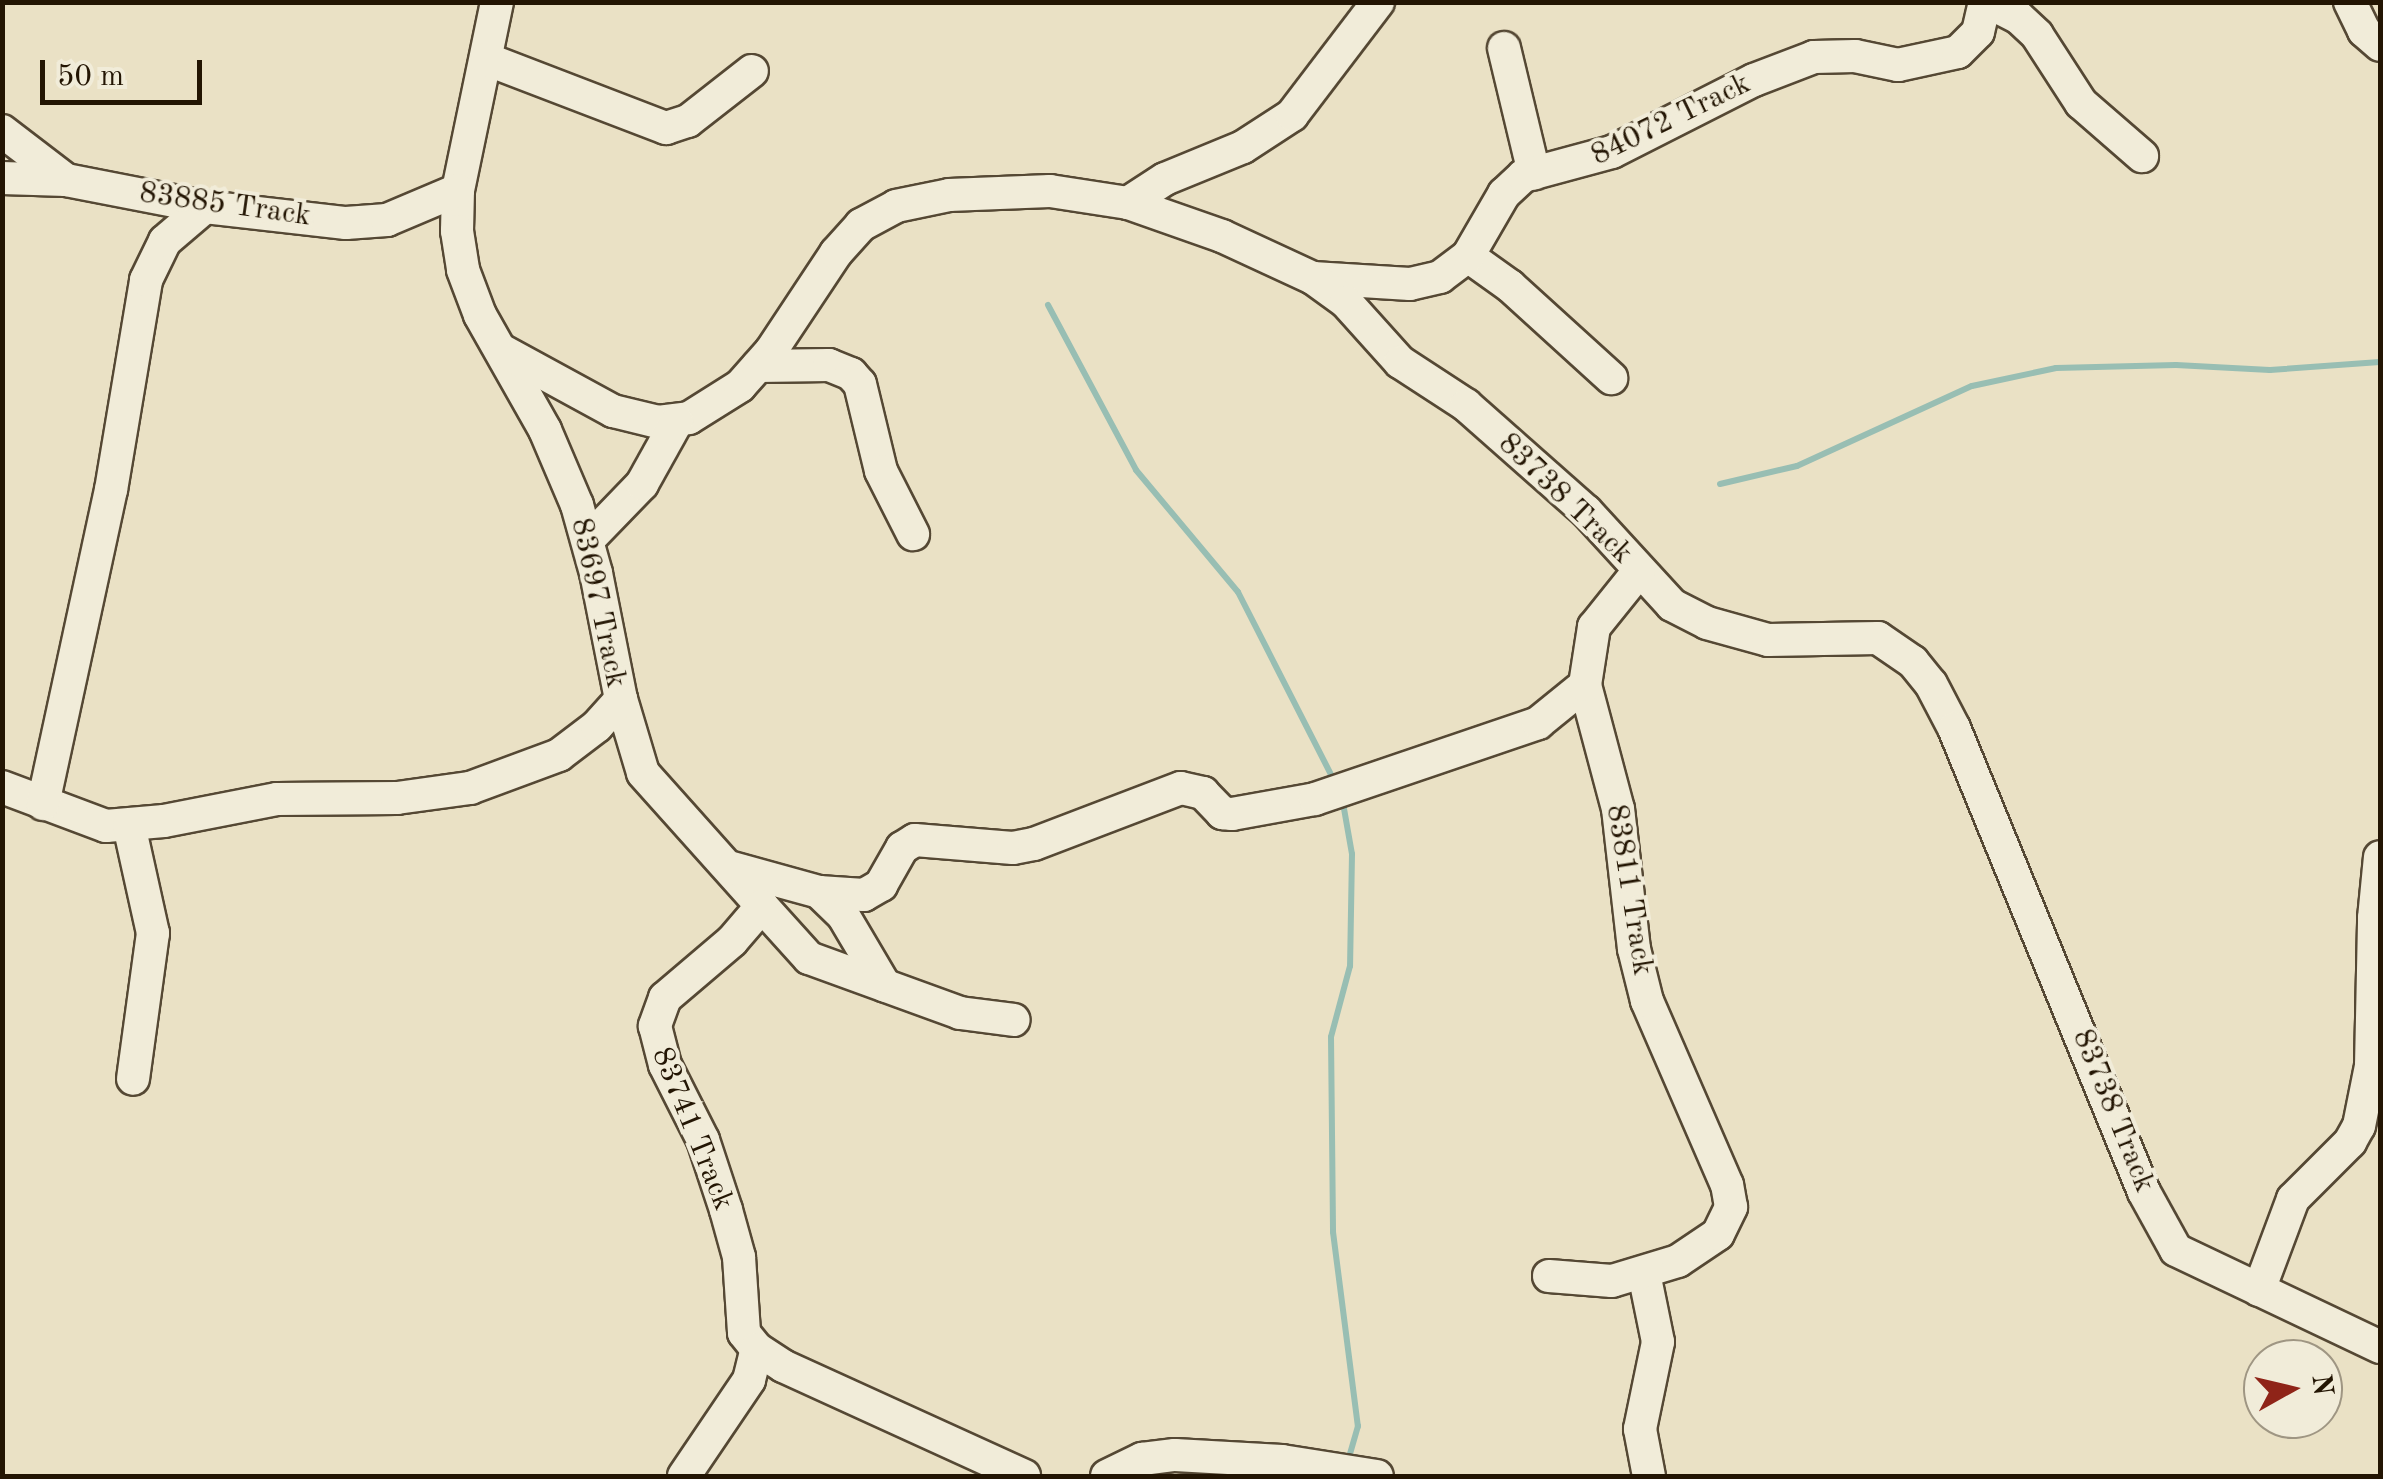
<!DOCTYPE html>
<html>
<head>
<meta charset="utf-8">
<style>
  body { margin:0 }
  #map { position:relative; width:2383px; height:1479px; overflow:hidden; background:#eae1c5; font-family:"Old Standard TT",serif }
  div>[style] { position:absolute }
  .stream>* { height:6px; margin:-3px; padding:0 3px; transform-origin:3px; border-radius:3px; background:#98beb3 }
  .roads { filter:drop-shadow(2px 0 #554834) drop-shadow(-2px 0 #554834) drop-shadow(0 2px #554834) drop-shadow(0 -2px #554834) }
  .minor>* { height:32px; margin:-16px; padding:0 16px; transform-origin:16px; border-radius:16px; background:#f1ecd9 }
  span { translate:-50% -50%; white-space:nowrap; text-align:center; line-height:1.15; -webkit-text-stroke:8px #f1ecd9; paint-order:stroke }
  .street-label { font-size:30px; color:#231503 }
  .frame { position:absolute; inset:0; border:5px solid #231503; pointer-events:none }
  .north { position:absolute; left:2243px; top:1339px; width:100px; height:100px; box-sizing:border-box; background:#f1ecd9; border:2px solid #9f9683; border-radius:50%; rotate:82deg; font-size:28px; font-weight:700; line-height:40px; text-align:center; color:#231503 }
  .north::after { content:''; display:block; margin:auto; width:35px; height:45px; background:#8f2418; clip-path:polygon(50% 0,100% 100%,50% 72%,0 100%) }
  .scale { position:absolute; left:40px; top:60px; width:162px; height:45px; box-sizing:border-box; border:5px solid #231503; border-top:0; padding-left:12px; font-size:30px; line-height:35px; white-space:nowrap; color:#231503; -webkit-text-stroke:8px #f1ecd9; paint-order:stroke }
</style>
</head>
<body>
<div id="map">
  <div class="stream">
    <div style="left:1048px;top:305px;width:187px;rotate:61.9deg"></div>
    <div style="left:1136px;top:470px;width:159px;rotate:50.1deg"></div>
    <div style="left:1238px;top:592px;width:213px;rotate:63deg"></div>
    <div style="left:1720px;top:484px;width:79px;rotate:-13.2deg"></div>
    <div style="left:1797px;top:466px;width:192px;rotate:-24.6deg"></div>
    <div style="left:1972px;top:386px;width:86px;rotate:-12.1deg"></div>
    <div style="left:2056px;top:368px;width:120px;rotate:-1.4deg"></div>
    <div style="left:2176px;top:365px;width:94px;rotate:3deg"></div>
    <div style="left:2270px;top:370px;width:110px;rotate:-4.2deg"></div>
    <div style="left:1343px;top:803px;width:52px;rotate:80deg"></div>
    <div style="left:1352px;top:854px;width:112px;rotate:91deg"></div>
    <div style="left:1350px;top:966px;width:73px;rotate:105deg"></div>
    <div style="left:1331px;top:1037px;width:195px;rotate:89.4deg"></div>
    <div style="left:1333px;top:1232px;width:196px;rotate:82.7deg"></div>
    <div style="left:1358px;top:1426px;width:40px;rotate:106deg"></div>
  </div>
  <div class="roads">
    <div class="minor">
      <div style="left:497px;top:2px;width:192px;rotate:101.7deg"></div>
      <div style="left:458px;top:190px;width:41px;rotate:91.4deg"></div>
      <div style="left:457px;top:231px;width:39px;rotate:81deg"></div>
      <div style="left:463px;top:270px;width:48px;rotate:69.3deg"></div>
      <div style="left:480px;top:315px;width:132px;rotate:60.5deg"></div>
      <div style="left:545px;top:430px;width:82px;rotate:66.9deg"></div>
      <div style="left:577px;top:505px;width:71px;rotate:74.4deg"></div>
      <div style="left:596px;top:573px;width:128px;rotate:78.8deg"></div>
      <div style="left:621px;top:699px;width:77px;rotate:73.4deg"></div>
      <div style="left:643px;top:773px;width:178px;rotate:48.2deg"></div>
      <div style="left:762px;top:906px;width:46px;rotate:130.6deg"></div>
      <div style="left:732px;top:941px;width:88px;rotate:139.6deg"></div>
      <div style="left:665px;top:998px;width:30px;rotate:110deg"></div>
      <div style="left:655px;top:1026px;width:40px;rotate:75.6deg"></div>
      <div style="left:665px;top:1065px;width:84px;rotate:63.1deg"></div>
      <div style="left:703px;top:1140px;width:74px;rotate:71.8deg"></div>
      <div style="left:726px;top:1210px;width:49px;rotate:74.5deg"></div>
      <div style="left:739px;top:1257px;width:76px;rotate:86.2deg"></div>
      <div style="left:744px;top:1333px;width:21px;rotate:51deg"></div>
      <div style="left:757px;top:1349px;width:31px;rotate:33deg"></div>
      <div style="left:783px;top:1366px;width:265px;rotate:24.5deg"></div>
      <div style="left:1988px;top:2px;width:34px;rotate:27deg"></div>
      <div style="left:2018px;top:17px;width:26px;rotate:43deg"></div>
      <div style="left:2037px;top:35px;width:81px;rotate:57.1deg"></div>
      <div style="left:2081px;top:103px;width:81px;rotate:41deg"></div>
      <div style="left:2350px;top:2px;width:32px;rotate:64deg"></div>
      <div style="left:2364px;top:31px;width:21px;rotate:41deg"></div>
      <div style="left:1504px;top:48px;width:129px;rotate:76.5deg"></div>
      <div style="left:486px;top:59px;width:193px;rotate:21deg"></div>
      <div style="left:666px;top:128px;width:23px;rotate:-18deg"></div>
      <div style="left:688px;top:121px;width:81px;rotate:-38deg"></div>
      <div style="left:2px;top:131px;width:81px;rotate:37.4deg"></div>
      <div style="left:66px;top:180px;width:142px;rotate:11deg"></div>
      <div style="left:205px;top:207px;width:142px;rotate:6.5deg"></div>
      <div style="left:346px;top:223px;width:41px;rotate:-4.2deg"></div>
      <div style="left:387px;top:220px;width:77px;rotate:-22.9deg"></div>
      <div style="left:2px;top:178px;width:64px;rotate:1.8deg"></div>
      <div style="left:1128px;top:203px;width:44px;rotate:-33deg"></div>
      <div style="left:1165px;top:179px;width:84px;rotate:-22.3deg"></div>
      <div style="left:1243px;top:147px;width:59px;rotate:-33.1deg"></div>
      <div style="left:1292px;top:115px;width:142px;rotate:-52.7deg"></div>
      <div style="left:1468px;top:256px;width:52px;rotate:35.5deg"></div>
      <div style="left:1510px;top:286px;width:137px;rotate:42.3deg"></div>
      <div style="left:1313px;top:278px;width:97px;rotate:3.5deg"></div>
      <div style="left:1410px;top:284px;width:31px;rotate:-13deg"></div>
      <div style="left:1440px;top:277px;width:35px;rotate:-37deg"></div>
      <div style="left:1468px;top:256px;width:72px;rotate:-59.9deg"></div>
      <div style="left:1504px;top:194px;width:26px;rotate:-43deg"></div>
      <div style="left:1523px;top:176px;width:92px;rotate:-15.1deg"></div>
      <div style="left:1612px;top:152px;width:159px;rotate:-26.9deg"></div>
      <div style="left:1754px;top:80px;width:64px;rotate:-21deg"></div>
      <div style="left:1814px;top:57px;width:41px;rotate:-1.4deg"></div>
      <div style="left:1855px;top:56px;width:44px;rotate:11.8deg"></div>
      <div style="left:1898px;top:65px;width:61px;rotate:-12.2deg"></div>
      <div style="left:1958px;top:52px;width:28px;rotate:-45deg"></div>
      <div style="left:1978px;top:32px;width:31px;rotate:-77deg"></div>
      <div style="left:501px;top:350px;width:128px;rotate:28.6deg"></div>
      <div style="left:613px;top:411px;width:46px;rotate:13.7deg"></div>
      <div style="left:658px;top:422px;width:31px;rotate:-7deg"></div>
      <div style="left:689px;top:418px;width:60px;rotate:-32.1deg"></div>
      <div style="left:740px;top:386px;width:47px;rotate:-48.5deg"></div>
      <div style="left:771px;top:351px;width:118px;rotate:-56.4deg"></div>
      <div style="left:836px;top:253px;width:38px;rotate:-48deg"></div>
      <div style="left:861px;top:225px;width:40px;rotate:-28deg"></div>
      <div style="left:896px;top:206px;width:54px;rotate:-11.7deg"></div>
      <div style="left:949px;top:195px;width:101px;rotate:-2.3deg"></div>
      <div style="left:1050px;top:191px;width:79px;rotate:8.7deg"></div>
      <div style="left:1128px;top:203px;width:100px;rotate:19.3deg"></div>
      <div style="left:1222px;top:236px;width:100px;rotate:24.8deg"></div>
      <div style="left:1313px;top:278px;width:41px;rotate:36deg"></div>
      <div style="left:1346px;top:302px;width:81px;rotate:48deg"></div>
      <div style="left:1400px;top:362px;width:79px;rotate:33.1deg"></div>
      <div style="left:1466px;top:405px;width:160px;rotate:41.5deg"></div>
      <div style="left:1586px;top:511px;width:127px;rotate:47.5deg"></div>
      <div style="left:1672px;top:605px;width:39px;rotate:27deg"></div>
      <div style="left:1707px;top:623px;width:63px;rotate:15.6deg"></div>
      <div style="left:1768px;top:640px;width:110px;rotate:-1deg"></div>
      <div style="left:1878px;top:638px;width:42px;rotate:34.4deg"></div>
      <div style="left:1913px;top:662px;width:28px;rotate:51deg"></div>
      <div style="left:1931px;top:684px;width:50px;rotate:62.4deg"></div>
      <div style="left:1954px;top:728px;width:501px;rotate:67.73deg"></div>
      <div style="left:2144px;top:1192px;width:66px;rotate:61.1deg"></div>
      <div style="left:2176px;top:1250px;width:226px;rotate:25.4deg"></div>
      <div style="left:758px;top:366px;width:71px;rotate:-0.8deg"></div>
      <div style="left:829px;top:365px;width:24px;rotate:22deg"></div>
      <div style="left:851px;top:374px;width:13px;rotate:48deg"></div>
      <div style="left:860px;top:384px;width:89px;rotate:76.4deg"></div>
      <div style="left:881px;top:471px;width:71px;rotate:63.1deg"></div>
      <div style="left:588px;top:540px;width:78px;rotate:-46deg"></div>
      <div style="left:642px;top:484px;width:72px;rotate:-60.9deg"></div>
      <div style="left:2px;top:787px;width:111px;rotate:20.6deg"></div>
      <div style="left:106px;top:826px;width:58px;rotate:-4.9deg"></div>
      <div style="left:164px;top:821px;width:115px;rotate:-11deg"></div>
      <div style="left:277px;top:799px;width:120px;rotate:-0.5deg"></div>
      <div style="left:397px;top:798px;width:74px;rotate:-7.8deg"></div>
      <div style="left:470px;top:788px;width:95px;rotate:-20.3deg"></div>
      <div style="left:559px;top:755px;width:48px;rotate:-37.3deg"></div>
      <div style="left:597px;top:726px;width:36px;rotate:-48deg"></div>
      <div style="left:43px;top:804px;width:321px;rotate:-77.8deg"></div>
      <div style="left:111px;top:490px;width:213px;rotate:-80.5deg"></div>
      <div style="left:146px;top:280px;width:43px;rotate:-64deg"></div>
      <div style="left:165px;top:241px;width:52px;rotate:-40.4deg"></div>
      <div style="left:129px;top:825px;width:111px;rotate:77.5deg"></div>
      <div style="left:153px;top:933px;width:147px;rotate:97.8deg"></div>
      <div style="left:732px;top:868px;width:90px;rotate:15.4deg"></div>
      <div style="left:819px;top:892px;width:45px;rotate:3.8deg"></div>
      <div style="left:864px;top:895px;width:20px;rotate:-30deg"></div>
      <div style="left:881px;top:885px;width:43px;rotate:-60.4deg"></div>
      <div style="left:902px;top:848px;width:15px;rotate:-32deg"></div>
      <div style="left:915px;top:840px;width:98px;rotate:4.7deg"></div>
      <div style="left:1013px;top:848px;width:21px;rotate:-11deg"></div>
      <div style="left:1034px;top:844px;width:157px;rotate:-20.9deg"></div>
      <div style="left:1181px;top:788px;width:23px;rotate:13deg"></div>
      <div style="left:1203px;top:793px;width:28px;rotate:46deg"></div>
      <div style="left:1222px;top:813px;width:10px;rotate:6deg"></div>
      <div style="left:1232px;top:814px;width:84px;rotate:-10.2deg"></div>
      <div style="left:1315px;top:799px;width:236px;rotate:-18.8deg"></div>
      <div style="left:1538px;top:723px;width:60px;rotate:-39deg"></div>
      <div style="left:819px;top:892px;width:33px;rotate:44deg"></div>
      <div style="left:843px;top:915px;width:82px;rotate:59.4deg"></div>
      <div style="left:762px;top:906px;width:70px;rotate:47.9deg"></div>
      <div style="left:809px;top:958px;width:161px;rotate:20deg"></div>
      <div style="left:960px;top:1013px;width:54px;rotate:7.4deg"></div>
      <div style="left:1644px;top:1273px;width:70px;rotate:78.5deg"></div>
      <div style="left:1658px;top:1342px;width:89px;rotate:101.7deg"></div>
      <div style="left:1640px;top:1429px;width:48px;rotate:79.2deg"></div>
      <div style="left:1549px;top:1276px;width:63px;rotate:4.5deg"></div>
      <div style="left:1612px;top:1281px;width:69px;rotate:-16.9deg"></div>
      <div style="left:1678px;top:1261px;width:48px;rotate:-34deg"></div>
      <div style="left:1718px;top:1234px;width:30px;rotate:-64deg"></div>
      <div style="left:1731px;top:1207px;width:22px;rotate:-100deg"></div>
      <div style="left:1727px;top:1185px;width:201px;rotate:-113.5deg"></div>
      <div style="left:1647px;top:1001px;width:54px;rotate:-104deg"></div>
      <div style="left:1634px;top:949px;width:141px;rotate:-96.5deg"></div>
      <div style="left:1618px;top:809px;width:128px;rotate:-104.9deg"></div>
      <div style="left:1585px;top:685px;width:59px;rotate:-81.2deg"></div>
      <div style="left:1594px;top:627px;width:72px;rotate:-51.2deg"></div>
      <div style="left:2259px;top:1290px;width:97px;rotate:-69.5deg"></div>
      <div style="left:2293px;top:1199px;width:81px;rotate:-45deg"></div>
      <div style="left:2350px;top:1142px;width:18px;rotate:-61deg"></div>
      <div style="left:2359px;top:1126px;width:61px;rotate:-78.7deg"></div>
      <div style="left:2371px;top:1066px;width:148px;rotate:-88.8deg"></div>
      <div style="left:2374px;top:918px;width:61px;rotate:-84.4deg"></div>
      <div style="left:684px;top:1476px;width:116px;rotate:-55.9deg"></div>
      <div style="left:749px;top:1380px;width:32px;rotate:-76deg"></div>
      <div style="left:1107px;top:1476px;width:39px;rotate:-26deg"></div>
      <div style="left:1142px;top:1459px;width:33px;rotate:-7deg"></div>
      <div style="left:1175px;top:1455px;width:107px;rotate:3.2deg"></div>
      <div style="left:1282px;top:1461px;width:96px;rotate:9deg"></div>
    </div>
  </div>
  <div class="street-label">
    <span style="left:1671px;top:120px;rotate:-26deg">84072 Track</span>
    <span style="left:225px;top:205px;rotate:8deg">83885 Track</span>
    <span style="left:1565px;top:499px;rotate:44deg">83738 Track</span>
    <span style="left:598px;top:603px;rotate:78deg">83697 Track</span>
    <span style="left:1629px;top:890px;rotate:81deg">83811 Track</span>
    <span style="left:2113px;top:1111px;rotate:68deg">83738 Track</span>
    <span style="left:692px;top:1129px;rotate:68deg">83741 Track</span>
  </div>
  <div class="frame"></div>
  <div class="north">N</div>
  <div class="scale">50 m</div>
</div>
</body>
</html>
